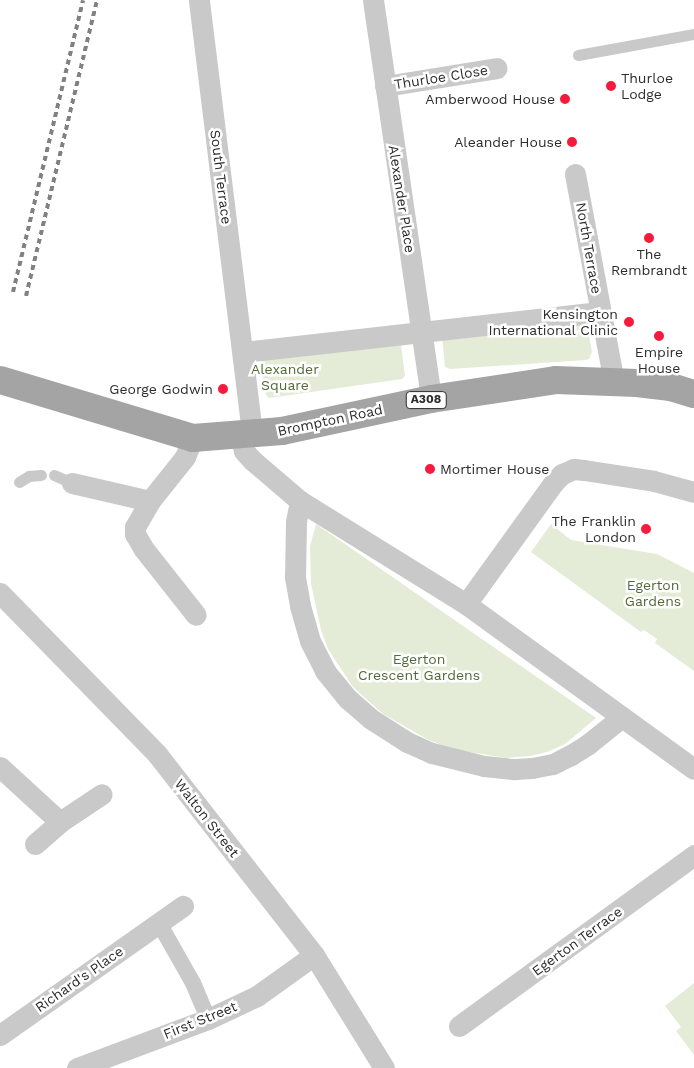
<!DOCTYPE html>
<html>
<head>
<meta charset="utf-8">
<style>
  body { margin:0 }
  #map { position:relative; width:694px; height:1068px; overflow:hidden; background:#fff; font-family:"Work Sans",sans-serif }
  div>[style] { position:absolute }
  .green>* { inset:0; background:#e4ecd7 }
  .service>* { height:11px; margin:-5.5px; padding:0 5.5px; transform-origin:5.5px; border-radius:5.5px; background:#c9c9c9 }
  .pedestrian>* { height:16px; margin:-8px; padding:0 8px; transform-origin:8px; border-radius:8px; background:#c9c9c9 }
  .minor>* { height:21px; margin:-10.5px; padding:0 10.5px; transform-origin:10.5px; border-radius:10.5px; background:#c9c9c9 }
  .primary>* { height:28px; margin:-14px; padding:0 14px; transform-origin:14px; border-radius:14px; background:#a4a4a4 }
  .rail>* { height:4px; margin-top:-2px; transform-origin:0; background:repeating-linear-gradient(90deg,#818181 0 5px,transparent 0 9px) }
  .dots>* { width:14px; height:14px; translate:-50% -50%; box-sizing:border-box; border:2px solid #fff; border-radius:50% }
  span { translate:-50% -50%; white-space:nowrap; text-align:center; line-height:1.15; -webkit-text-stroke:5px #fff; paint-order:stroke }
  .shield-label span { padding:1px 4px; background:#fff; border:1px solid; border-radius:4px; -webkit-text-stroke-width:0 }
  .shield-label { font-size:12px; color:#2c2c2c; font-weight:700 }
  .street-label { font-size:14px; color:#2c2c2c }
  .poi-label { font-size:14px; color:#2c2c2c }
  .left { translate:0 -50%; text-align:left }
  .right { translate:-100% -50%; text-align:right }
  .park-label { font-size:14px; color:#536b36 }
</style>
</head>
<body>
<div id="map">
  <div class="green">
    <div style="clip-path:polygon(586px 320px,592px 352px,589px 359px,586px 360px,450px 369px,445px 367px,442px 337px)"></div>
    <div style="clip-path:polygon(401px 345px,405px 376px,402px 379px,269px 398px,266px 395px,260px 360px)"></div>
    <div style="clip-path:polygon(316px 524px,596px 718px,565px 744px,547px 752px,530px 756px,506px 758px,451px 749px,427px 739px,383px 714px,353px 687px,328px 649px,321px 630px,311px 584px,310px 546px)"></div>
    <div style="clip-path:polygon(551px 524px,571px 540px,657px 554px,694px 573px,694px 671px,655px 643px,657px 639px,644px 630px,641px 632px,531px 552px)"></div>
    <div style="clip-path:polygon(694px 983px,694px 1055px,676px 1031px,681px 1027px,665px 1006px)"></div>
  </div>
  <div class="service">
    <div style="left:578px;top:55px;width:118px;rotate:-10.3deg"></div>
    <div style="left:54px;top:475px;width:20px;rotate:24deg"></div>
    <div style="left:19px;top:482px;width:12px;rotate:-31deg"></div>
    <div style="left:29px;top:476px;width:12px;rotate:-5deg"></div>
  </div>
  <div class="pedestrian">
    <div style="left:159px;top:923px;width:69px;rotate:60.5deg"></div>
    <div style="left:193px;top:983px;width:39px;rotate:67deg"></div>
  </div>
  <div class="minor">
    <div style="left:373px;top:0;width:403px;rotate:81.7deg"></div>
    <div style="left:199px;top:1px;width:437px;rotate:83deg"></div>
    <div style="left:385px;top:86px;width:113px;rotate:-9.1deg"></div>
    <div style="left:575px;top:174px;width:212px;rotate:79.4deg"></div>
    <div style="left:243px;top:352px;width:359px;rotate:-6.4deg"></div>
    <div style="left:241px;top:436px;width:15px;rotate:79deg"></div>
    <div style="left:244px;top:451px;width:12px;rotate:48deg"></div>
    <div style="left:252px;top:460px;width:63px;rotate:40.5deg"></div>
    <div style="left:300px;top:501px;width:195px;rotate:31.8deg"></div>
    <div style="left:466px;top:604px;width:281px;rotate:35.9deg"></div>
    <div style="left:193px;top:438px;width:21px;rotate:113deg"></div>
    <div style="left:185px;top:457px;width:56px;rotate:128.5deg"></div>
    <div style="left:150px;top:501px;width:30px;rotate:120deg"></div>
    <div style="left:135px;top:527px;width:7px;rotate:90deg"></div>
    <div style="left:135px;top:534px;width:16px;rotate:60deg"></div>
    <div style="left:143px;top:548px;width:85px;rotate:51.7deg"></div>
    <div style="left:72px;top:483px;width:80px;rotate:13deg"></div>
    <div style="left:300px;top:501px;width:21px;rotate:101deg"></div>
    <div style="left:296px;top:522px;width:55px;rotate:91deg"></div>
    <div style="left:295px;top:577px;width:29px;rotate:80deg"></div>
    <div style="left:300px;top:606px;width:36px;rotate:74deg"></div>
    <div style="left:310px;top:641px;width:34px;rotate:63deg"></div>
    <div style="left:325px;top:671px;width:36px;rotate:51deg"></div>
    <div style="left:348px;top:699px;width:30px;rotate:41deg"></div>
    <div style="left:371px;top:719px;width:43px;rotate:32.6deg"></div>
    <div style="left:407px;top:742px;width:27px;rotate:24deg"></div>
    <div style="left:432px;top:753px;width:54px;rotate:14deg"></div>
    <div style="left:484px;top:766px;width:31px;rotate:6deg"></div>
    <div style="left:515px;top:769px;width:17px;rotate:-3deg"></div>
    <div style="left:532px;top:768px;width:21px;rotate:-11deg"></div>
    <div style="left:553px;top:764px;width:20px;rotate:-27deg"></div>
    <div style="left:571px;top:755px;width:19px;rotate:-32deg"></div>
    <div style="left:587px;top:745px;width:45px;rotate:-38.7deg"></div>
    <div style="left:0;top:593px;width:225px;rotate:45.7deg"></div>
    <div style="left:157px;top:754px;width:255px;rotate:52deg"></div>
    <div style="left:314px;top:955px;width:133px;rotate:58.2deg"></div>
    <div style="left:466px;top:604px;width:150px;rotate:-54.2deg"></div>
    <div style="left:554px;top:482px;width:11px;rotate:-45deg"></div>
    <div style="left:562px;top:474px;width:13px;rotate:-23deg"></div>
    <div style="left:574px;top:469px;width:10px;rotate:6deg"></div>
    <div style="left:584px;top:470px;width:71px;rotate:8.9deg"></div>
    <div style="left:654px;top:481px;width:41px;rotate:15.4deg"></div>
    <div style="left:0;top:767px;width:81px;rotate:42.5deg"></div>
    <div style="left:60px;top:822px;width:50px;rotate:-33.7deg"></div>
    <div style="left:35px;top:844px;width:33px;rotate:-41deg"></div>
    <div style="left:459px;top:1026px;width:291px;rotate:-36deg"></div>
    <div style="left:0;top:1035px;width:224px;rotate:-35.2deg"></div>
    <div style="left:77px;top:1068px;width:140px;rotate:-20.5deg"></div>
    <div style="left:208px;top:1019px;width:54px;rotate:-25.1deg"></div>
    <div style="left:257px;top:996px;width:70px;rotate:-35.7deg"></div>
  </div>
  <div class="primary">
    <div style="left:0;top:380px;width:202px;rotate:16.7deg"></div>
    <div style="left:193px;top:438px;width:89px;rotate:-4.5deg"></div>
    <div style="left:282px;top:431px;width:152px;rotate:-12.1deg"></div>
    <div style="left:431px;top:399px;width:126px;rotate:-8.6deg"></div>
    <div style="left:556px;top:380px;width:81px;rotate:2.1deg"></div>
    <div style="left:637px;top:383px;width:34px;rotate:7deg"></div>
    <div style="left:671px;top:387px;width:24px;rotate:17deg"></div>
  </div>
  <div class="rail">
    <div style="left:13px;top:292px;width:300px;rotate:-76.5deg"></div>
    <div style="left:26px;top:296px;width:304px;rotate:-76.5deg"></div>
  </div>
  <div class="dots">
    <div style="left:611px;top:86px;background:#f61b3c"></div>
    <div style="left:565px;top:99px;background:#f61b3c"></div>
    <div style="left:572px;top:142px;background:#f61b3c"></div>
    <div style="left:649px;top:238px;background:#f61b3c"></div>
    <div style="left:629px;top:322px;background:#f61b3c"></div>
    <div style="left:659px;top:336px;background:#f61b3c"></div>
    <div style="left:223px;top:389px;background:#f61b3c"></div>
    <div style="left:430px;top:469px;background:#f61b3c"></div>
    <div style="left:646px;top:529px;background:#f61b3c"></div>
  </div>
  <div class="shield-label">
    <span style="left:426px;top:400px">A308</span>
  </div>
  <div class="street-label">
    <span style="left:441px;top:77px;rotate:-9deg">Thurloe Close</span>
    <span style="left:221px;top:177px;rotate:83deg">South Terrace</span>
    <span style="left:402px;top:199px;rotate:81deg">Alexander Place</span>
    <span style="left:589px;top:248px;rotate:80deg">North Terrace</span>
    <span style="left:330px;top:420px;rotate:-12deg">Brompton Road</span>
    <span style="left:207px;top:818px;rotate:52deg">Walton Street</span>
    <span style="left:577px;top:941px;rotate:-36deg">Egerton Terrace</span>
    <span style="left:79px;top:979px;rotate:-35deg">Richard's Place</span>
    <span style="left:200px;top:1020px;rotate:-22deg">First Street</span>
  </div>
  <div class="poi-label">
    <span class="left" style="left:621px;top:86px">Thurloe<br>Lodge</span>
    <span class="right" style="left:555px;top:99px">Amberwood House</span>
    <span class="right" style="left:562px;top:142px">Aleander House</span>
    <span style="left:649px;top:262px">The<br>Rembrandt</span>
    <span class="right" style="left:618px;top:322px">Kensington<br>International Clinic</span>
    <span style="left:659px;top:360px">Empire<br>House</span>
    <span class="right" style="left:213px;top:389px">George Godwin</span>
    <span class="left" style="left:440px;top:469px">Mortimer House</span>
    <span class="right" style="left:636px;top:529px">The Franklin<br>London</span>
  </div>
  <div class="park-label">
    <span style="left:285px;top:377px">Alexander<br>Square</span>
    <span style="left:653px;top:593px">Egerton<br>Gardens</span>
    <span style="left:419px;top:667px">Egerton<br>Crescent Gardens</span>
  </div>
</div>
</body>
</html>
